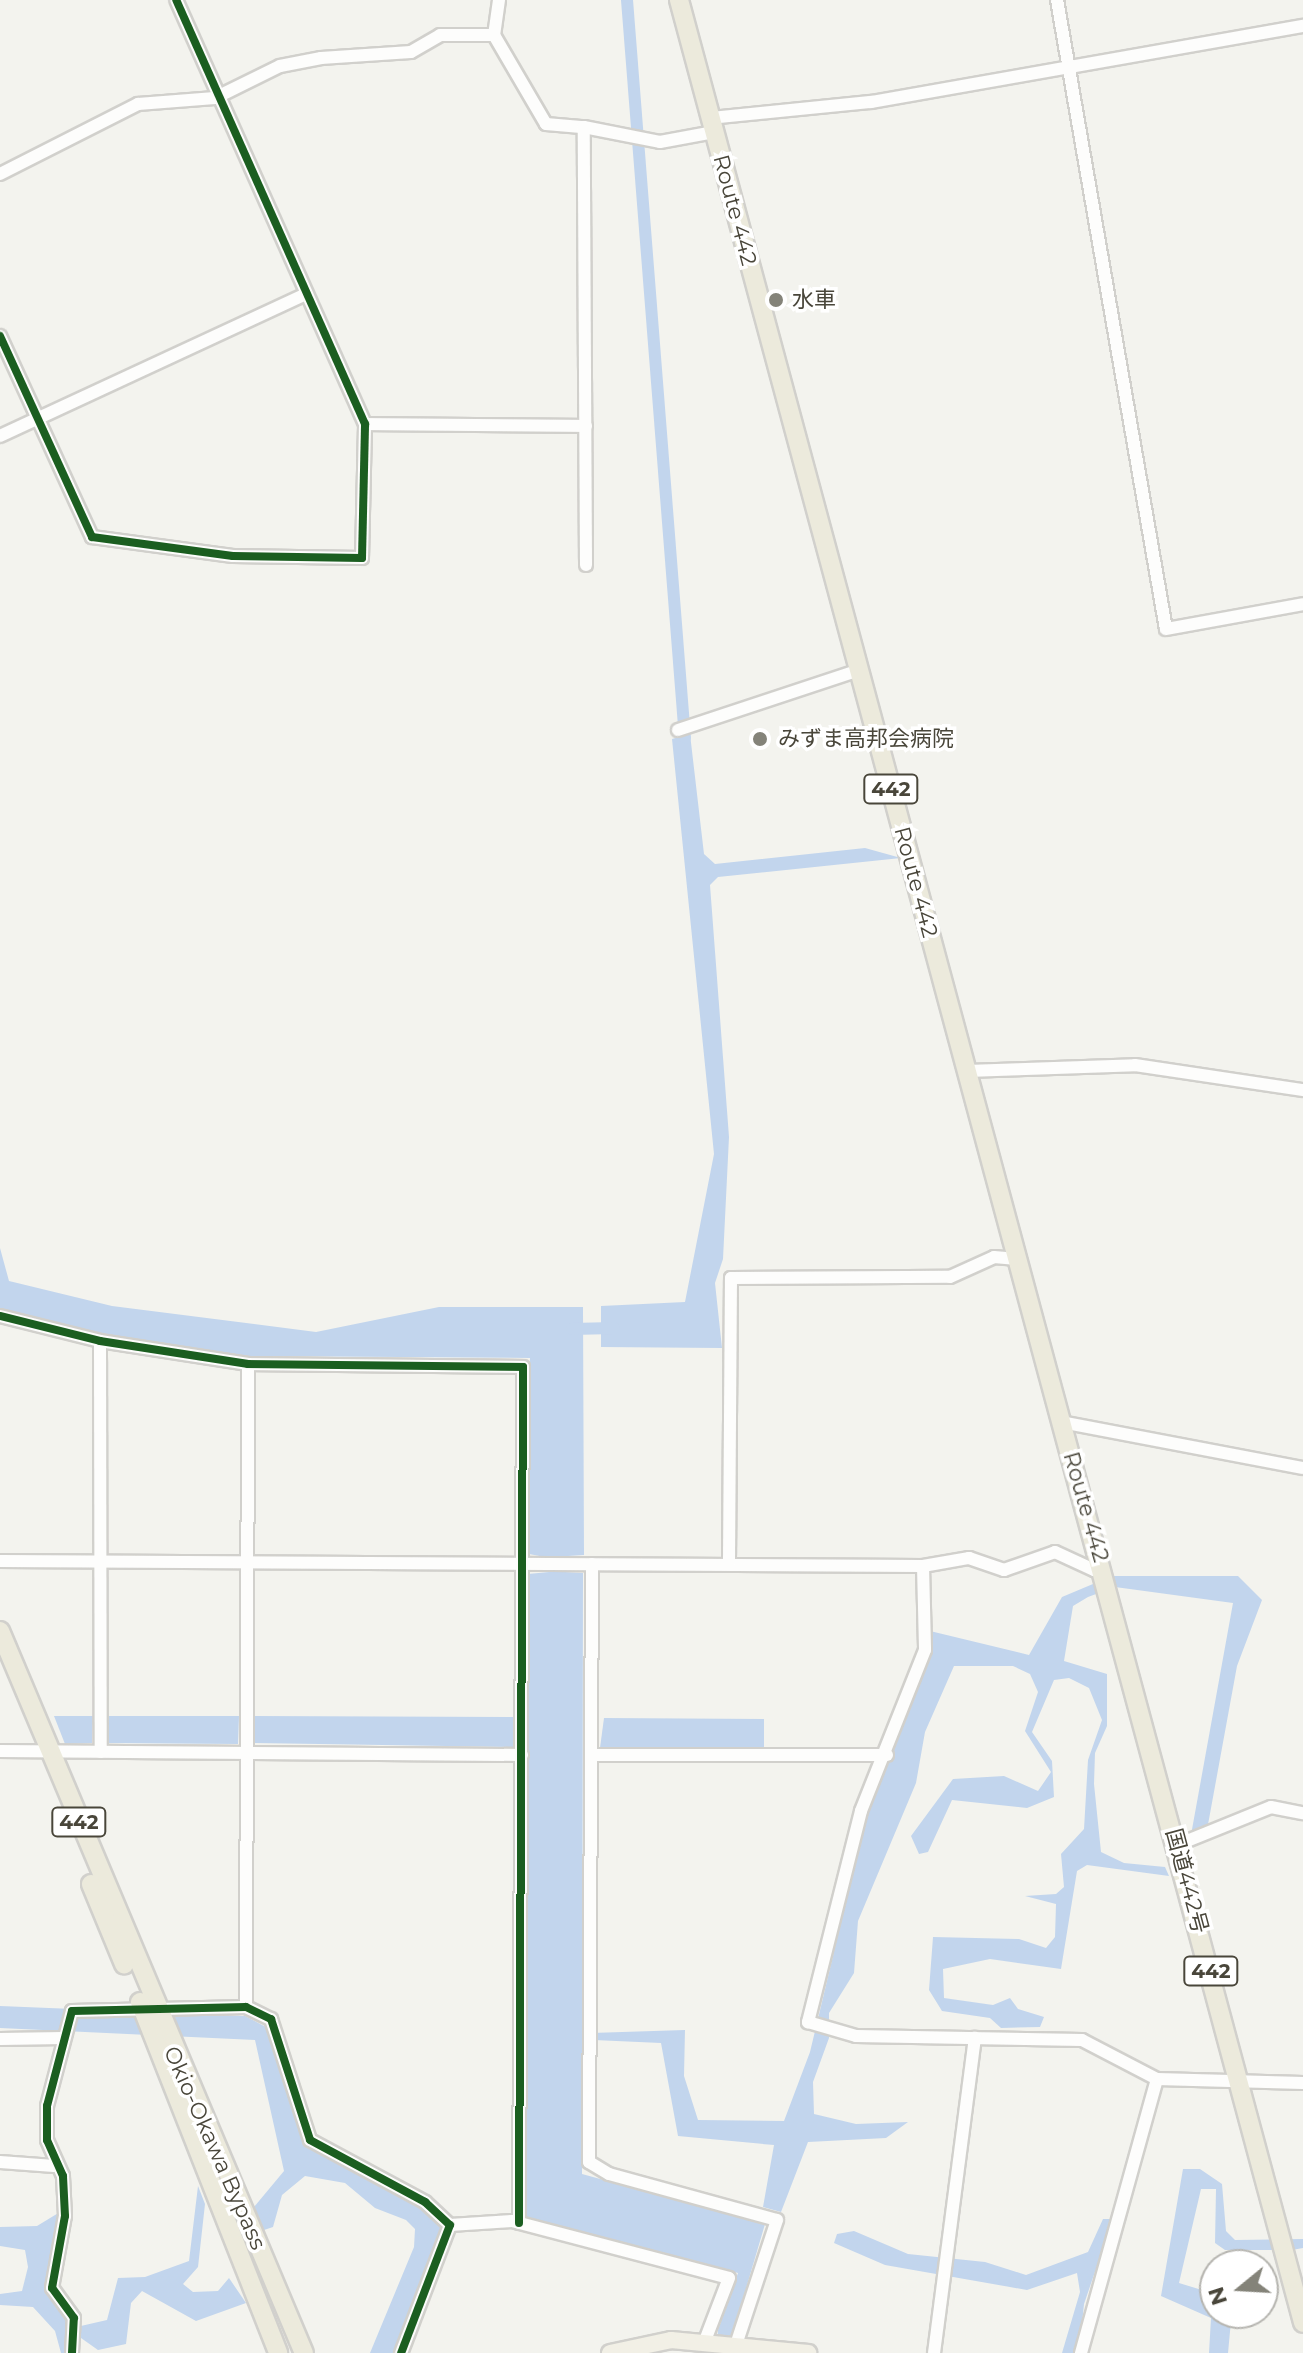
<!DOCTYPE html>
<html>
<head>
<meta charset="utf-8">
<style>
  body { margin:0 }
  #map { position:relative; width:1303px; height:2353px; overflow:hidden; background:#f3f3ee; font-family:Montserrat,"Noto Sans JP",sans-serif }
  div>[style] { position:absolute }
  .water>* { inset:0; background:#c2d5ed }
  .canal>* { height:12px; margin:-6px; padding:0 6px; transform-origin:6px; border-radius:6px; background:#c2d5ed }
  .roads { filter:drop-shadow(2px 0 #d1d0cc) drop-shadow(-2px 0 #d1d0cc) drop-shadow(0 2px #d1d0cc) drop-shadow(0 -2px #d1d0cc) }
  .minor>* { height:12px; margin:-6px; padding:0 6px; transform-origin:6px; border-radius:6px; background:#fdfdfc }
  .major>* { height:16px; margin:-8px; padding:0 8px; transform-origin:8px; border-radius:8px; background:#f2f0e6 }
  .highway>* { height:18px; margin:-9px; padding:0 9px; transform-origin:9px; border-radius:9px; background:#eceadc }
  .cycleway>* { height:8px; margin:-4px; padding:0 4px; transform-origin:4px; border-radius:4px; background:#1b5e20 }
  .dots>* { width:22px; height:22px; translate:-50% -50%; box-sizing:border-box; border:4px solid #fff; border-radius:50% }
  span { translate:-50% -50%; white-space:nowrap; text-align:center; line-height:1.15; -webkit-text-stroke:7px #fff; paint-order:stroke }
  .shield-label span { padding:2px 6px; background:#fff; border:2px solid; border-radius:6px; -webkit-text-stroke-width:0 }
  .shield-label { font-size:20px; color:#49463a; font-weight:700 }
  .street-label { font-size:22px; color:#49463a }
  .poi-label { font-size:22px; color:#49463a }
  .left { translate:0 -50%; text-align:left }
  .north { position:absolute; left:1199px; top:2249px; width:80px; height:80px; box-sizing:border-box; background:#fff; border:2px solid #b6b5b0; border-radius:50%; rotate:252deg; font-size:22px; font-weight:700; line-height:32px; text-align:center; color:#49463a }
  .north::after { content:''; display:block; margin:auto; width:28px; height:36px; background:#848379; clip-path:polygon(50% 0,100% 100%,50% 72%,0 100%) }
</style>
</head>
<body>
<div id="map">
  <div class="water">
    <div style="clip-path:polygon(690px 734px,704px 854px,715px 864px,865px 848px,901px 858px,718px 877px,710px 885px,729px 1137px,723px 1259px,715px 1283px,722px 1348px,601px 1347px,601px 1306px,685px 1302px,714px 1154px,672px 739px)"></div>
    <div style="clip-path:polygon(0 1248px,9px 1281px,112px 1306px,316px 1332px,439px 1307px,583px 1307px,584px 1555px,568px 1556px,565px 1572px,583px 1573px,582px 2174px,765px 2224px,727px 2353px,716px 2353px,718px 2330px,738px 2273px,526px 2217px,528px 1574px,549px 1572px,550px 1558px,529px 1554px,530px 1358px,248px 1356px,105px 1334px,0 1309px)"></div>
    <div style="clip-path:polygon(1112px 1576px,1238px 1576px,1262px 1600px,1237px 1666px,1207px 1830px,1191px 1835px,1233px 1603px,1115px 1587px,1088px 1597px,1073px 1606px,1064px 1661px,1107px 1674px,1107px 1726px,1095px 1753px,1094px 1784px,1101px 1852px,1124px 1863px,1165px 1867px,1169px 1876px,1087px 1865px,1077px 1871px,1061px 1969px,990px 1959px,943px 1969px,944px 1998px,993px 2005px,1010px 1998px,1018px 2009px,1044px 2017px,1040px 2027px,1001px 2028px,990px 2018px,942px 2011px,929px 1990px,933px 1937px,1019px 1939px,1046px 1948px,1055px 1937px,1056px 1904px,1025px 1896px,1056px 1894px,1064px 1887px,1061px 1854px,1084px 1829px,1088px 1760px,1102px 1720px,1089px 1688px,1069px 1678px,1054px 1680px,1032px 1732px,1052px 1761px,1054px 1797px,1027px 1808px,952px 1800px,928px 1852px,919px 1854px,911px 1836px,953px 1779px,1004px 1776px,1038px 1791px,1051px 1772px,1025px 1731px,1038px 1692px,1030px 1674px,1013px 1666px,954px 1666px,925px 1732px,916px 1783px,858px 1921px,854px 1973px,829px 2013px,829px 2038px,813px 2082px,814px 2114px,856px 2124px,908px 2122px,886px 2138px,808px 2142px,781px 2212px,763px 2207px,774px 2145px,678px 2136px,661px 2043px,594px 2040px,591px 2033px,685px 2030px,684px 2076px,698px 2120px,784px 2121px,810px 2052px,867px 1814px,930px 1656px,930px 1631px,1029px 1655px,1062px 1597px)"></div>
    <div style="clip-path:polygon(54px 1716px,93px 1716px,92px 1743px,65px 1744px)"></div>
    <div style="clip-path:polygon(108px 1716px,239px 1716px,238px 1744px,109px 1743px)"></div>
    <div style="clip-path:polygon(255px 1716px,514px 1717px,514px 1747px,255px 1743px)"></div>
    <div style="clip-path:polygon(604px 1718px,764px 1719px,764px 1749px,600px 1748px)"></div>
    <div style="clip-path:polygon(0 2006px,245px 2016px,266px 2027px,304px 2143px,423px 2208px,442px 2227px,396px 2353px,370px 2353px,414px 2247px,415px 2229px,406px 2220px,375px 2208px,345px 2183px,305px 2176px,282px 2195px,273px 2227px,264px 2230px,254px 2207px,284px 2171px,255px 2040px,0 2028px)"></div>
    <div style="clip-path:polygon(1183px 2169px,1200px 2169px,1222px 2184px,1226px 2231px,1235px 2240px,1303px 2239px,1303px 2248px,1292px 2250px,1225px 2250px,1215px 2243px,1216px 2189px,1201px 2189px,1179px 2283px,1215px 2294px,1215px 2313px,1267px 2314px,1231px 2321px,1228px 2353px,1209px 2353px,1211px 2318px,1161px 2296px)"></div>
    <div style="clip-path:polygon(198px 2186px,205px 2204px,198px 2267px,183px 2284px,193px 2292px,218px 2291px,229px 2278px,246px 2303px,196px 2321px,142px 2291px,131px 2303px,126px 2344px,98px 2350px,81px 2338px,71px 2340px,68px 2353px,61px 2353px,55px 2331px,33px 2307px,0 2305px,0 2294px,22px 2291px,28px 2267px,25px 2250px,0 2246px,0 2227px,37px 2226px,60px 2212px,48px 2275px,53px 2302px,72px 2328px,107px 2320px,118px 2278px,145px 2277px,189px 2261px)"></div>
    <div style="clip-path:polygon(1103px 2219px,1113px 2219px,1084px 2304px,1079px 2353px,1062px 2353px,1080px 2292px,1077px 2273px,1027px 2290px,885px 2265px,834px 2243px,837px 2234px,854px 2231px,908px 2254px,985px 2262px,1026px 2275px,1088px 2252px)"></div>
  </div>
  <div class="canal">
    <div style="left:627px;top:0;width:740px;rotate:85.51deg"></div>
    <div style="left:572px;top:1329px;width:42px;rotate:-1.4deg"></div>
  </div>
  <div class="roads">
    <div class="minor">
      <div style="left:499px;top:0;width:35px;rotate:98deg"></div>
      <div style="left:494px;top:35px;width:103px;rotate:59.7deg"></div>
      <div style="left:546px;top:124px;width:38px;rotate:5deg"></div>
      <div style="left:1057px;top:0;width:638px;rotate:80.17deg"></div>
      <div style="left:1166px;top:629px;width:139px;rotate:-10.3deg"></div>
      <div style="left:710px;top:118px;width:162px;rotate:-5.7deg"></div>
      <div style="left:871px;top:102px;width:439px;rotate:-10deg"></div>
      <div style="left:0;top:174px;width:155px;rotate:-26.9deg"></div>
      <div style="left:138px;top:104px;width:77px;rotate:-4.5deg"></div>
      <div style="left:215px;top:98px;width:72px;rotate:-26.2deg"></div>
      <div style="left:280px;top:66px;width:42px;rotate:-11deg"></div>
      <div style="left:321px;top:58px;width:90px;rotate:-3.8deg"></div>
      <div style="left:411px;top:52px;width:34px;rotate:-30deg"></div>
      <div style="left:440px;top:35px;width:54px"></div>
      <div style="left:0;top:336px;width:221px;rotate:65.4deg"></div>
      <div style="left:92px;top:537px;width:142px;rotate:7.7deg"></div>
      <div style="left:233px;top:556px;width:129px;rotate:0.9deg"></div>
      <div style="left:362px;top:558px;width:134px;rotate:-88.7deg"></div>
      <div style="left:365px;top:424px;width:464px;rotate:-114deg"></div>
      <div style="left:365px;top:424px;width:221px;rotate:0.5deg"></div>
      <div style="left:0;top:436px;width:337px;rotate:-24.9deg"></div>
      <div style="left:586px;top:565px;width:438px;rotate:-90.3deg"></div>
      <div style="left:584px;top:127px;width:77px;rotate:11.2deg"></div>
      <div style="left:660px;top:142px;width:55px;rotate:-10.5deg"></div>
      <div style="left:678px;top:730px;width:191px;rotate:-18.3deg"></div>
      <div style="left:967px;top:1071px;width:168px;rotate:-2deg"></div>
      <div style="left:1135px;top:1065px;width:170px;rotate:8.5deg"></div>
      <div style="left:0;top:1316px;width:103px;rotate:14deg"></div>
      <div style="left:100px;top:1341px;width:150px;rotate:8.8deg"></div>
      <div style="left:248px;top:1364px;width:275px;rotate:0.6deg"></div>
      <div style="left:523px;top:1367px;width:856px;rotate:90.27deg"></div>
      <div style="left:100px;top:1341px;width:411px;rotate:89.9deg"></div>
      <div style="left:1061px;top:1422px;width:246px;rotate:10.8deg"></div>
      <div style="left:0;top:1561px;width:923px;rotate:0.31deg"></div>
      <div style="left:923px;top:1566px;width:47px;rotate:-9.9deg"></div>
      <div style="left:969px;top:1558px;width:37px;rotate:19deg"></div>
      <div style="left:1004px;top:1570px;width:54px;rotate:-19.4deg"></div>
      <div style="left:1055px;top:1552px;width:43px;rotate:24.8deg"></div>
      <div style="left:1094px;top:1570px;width:10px;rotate:-37deg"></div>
      <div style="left:729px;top:1562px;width:284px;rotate:-89.6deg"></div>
      <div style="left:731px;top:1278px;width:219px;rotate:-0.3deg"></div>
      <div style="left:950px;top:1277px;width:48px;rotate:-24.4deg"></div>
      <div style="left:994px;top:1257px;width:23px;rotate:5deg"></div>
      <div style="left:592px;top:1564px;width:598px;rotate:90.29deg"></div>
      <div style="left:589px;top:2162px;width:23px;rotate:31deg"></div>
      <div style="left:609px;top:2174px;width:174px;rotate:15.3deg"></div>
      <div style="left:777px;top:2220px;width:138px;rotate:108.2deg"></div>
      <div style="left:923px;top:1566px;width:84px;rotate:88.6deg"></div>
      <div style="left:925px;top:1650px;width:173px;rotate:111.7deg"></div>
      <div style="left:861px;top:1811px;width:218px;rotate:104.1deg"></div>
      <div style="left:808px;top:2022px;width:50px;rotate:16.3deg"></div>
      <div style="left:856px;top:2036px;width:226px;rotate:1deg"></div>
      <div style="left:1082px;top:2040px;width:85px;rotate:27.5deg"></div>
      <div style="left:1157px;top:2079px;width:146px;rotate:1.6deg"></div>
      <div style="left:0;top:1751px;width:522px;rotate:0.44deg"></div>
      <div style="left:592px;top:1755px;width:295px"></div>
      <div style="left:1177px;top:1845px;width:101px;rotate:-22deg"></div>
      <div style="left:1271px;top:1807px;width:33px;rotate:11deg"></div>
      <div style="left:246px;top:2007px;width:643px;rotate:-89.82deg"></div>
      <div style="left:0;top:2039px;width:64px;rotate:-0.9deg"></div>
      <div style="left:0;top:2162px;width:54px;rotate:4.2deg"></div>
      <div style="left:450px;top:2225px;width:62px;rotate:-3.7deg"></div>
      <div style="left:512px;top:2221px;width:224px;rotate:14.7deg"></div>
      <div style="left:729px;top:2278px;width:70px;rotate:111deg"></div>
      <div style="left:72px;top:2353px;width:35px;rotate:-87deg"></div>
      <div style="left:74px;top:2318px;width:37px;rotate:-126deg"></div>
      <div style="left:52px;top:2288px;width:73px;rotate:-79.8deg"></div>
      <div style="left:65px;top:2216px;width:40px;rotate:-92.9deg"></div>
      <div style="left:63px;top:2176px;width:39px;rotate:-114deg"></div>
      <div style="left:47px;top:2140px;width:34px;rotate:-90deg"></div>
      <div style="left:47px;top:2106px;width:98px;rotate:-75.3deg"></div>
      <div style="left:72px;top:2011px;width:174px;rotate:-1.3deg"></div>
      <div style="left:246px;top:2007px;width:28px;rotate:26deg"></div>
      <div style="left:271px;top:2019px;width:127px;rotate:72.1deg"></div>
      <div style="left:310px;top:2140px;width:131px;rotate:28.3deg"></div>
      <div style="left:425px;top:2202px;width:34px;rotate:43deg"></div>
      <div style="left:450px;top:2225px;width:137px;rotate:110.9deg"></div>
      <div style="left:934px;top:2353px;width:318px;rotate:-82.6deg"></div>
      <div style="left:1081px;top:2353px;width:284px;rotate:-74.5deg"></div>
    </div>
    <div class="major">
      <div style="left:610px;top:2353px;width:62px;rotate:-12deg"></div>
      <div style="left:671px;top:2340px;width:138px;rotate:5.4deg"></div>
    </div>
    <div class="highway">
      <div style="left:679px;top:0;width:2405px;rotate:74.96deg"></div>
      <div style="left:0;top:1631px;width:783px;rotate:67.17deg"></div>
      <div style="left:91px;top:1884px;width:87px;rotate:67.6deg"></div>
      <div style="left:140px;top:2002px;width:377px;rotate:68.5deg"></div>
    </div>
  </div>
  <div class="cycleway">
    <div style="left:0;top:336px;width:221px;rotate:65.4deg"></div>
    <div style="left:92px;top:537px;width:142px;rotate:7.7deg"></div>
    <div style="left:233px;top:556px;width:129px;rotate:0.9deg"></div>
    <div style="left:362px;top:558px;width:134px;rotate:-88.7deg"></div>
    <div style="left:365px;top:424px;width:464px;rotate:-114deg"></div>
    <div style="left:0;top:1316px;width:103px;rotate:14deg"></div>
    <div style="left:100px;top:1341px;width:150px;rotate:8.8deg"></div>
    <div style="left:248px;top:1364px;width:275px;rotate:0.6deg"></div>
    <div style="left:523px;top:1367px;width:856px;rotate:90.27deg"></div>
    <div style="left:72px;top:2353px;width:35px;rotate:-87deg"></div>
    <div style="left:74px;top:2318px;width:37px;rotate:-126deg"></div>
    <div style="left:52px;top:2288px;width:73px;rotate:-79.8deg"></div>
    <div style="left:65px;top:2216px;width:40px;rotate:-92.9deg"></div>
    <div style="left:63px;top:2176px;width:39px;rotate:-114deg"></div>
    <div style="left:47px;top:2140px;width:34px;rotate:-90deg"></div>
    <div style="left:47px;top:2106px;width:98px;rotate:-75.3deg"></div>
    <div style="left:72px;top:2011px;width:174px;rotate:-1.3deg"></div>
    <div style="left:246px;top:2007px;width:28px;rotate:26deg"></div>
    <div style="left:271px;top:2019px;width:127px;rotate:72.1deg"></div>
    <div style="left:310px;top:2140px;width:131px;rotate:28.3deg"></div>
    <div style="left:425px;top:2202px;width:34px;rotate:43deg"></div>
    <div style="left:450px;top:2225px;width:137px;rotate:110.9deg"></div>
  </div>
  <div class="dots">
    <div style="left:776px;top:300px;background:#848379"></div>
    <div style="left:760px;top:739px;background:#848379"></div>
  </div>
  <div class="shield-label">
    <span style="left:891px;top:789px">442</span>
    <span style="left:79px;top:1822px">442</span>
    <span style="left:1211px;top:1971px">442</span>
  </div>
  <div class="street-label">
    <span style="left:735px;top:210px;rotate:75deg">Route 442</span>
    <span style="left:916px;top:882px;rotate:75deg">Route 442</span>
    <span style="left:1086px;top:1507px;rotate:74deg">Route 442</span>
    <span style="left:1187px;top:1881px;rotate:75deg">国道442号</span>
    <span style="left:215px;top:2148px;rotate:66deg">Okio-Okawa Bypass</span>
  </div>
  <div class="poi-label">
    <span class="left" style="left:792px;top:300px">水車</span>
    <span class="left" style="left:778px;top:739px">みずま高邦会病院</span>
  </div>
  <div class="north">N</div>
</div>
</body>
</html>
